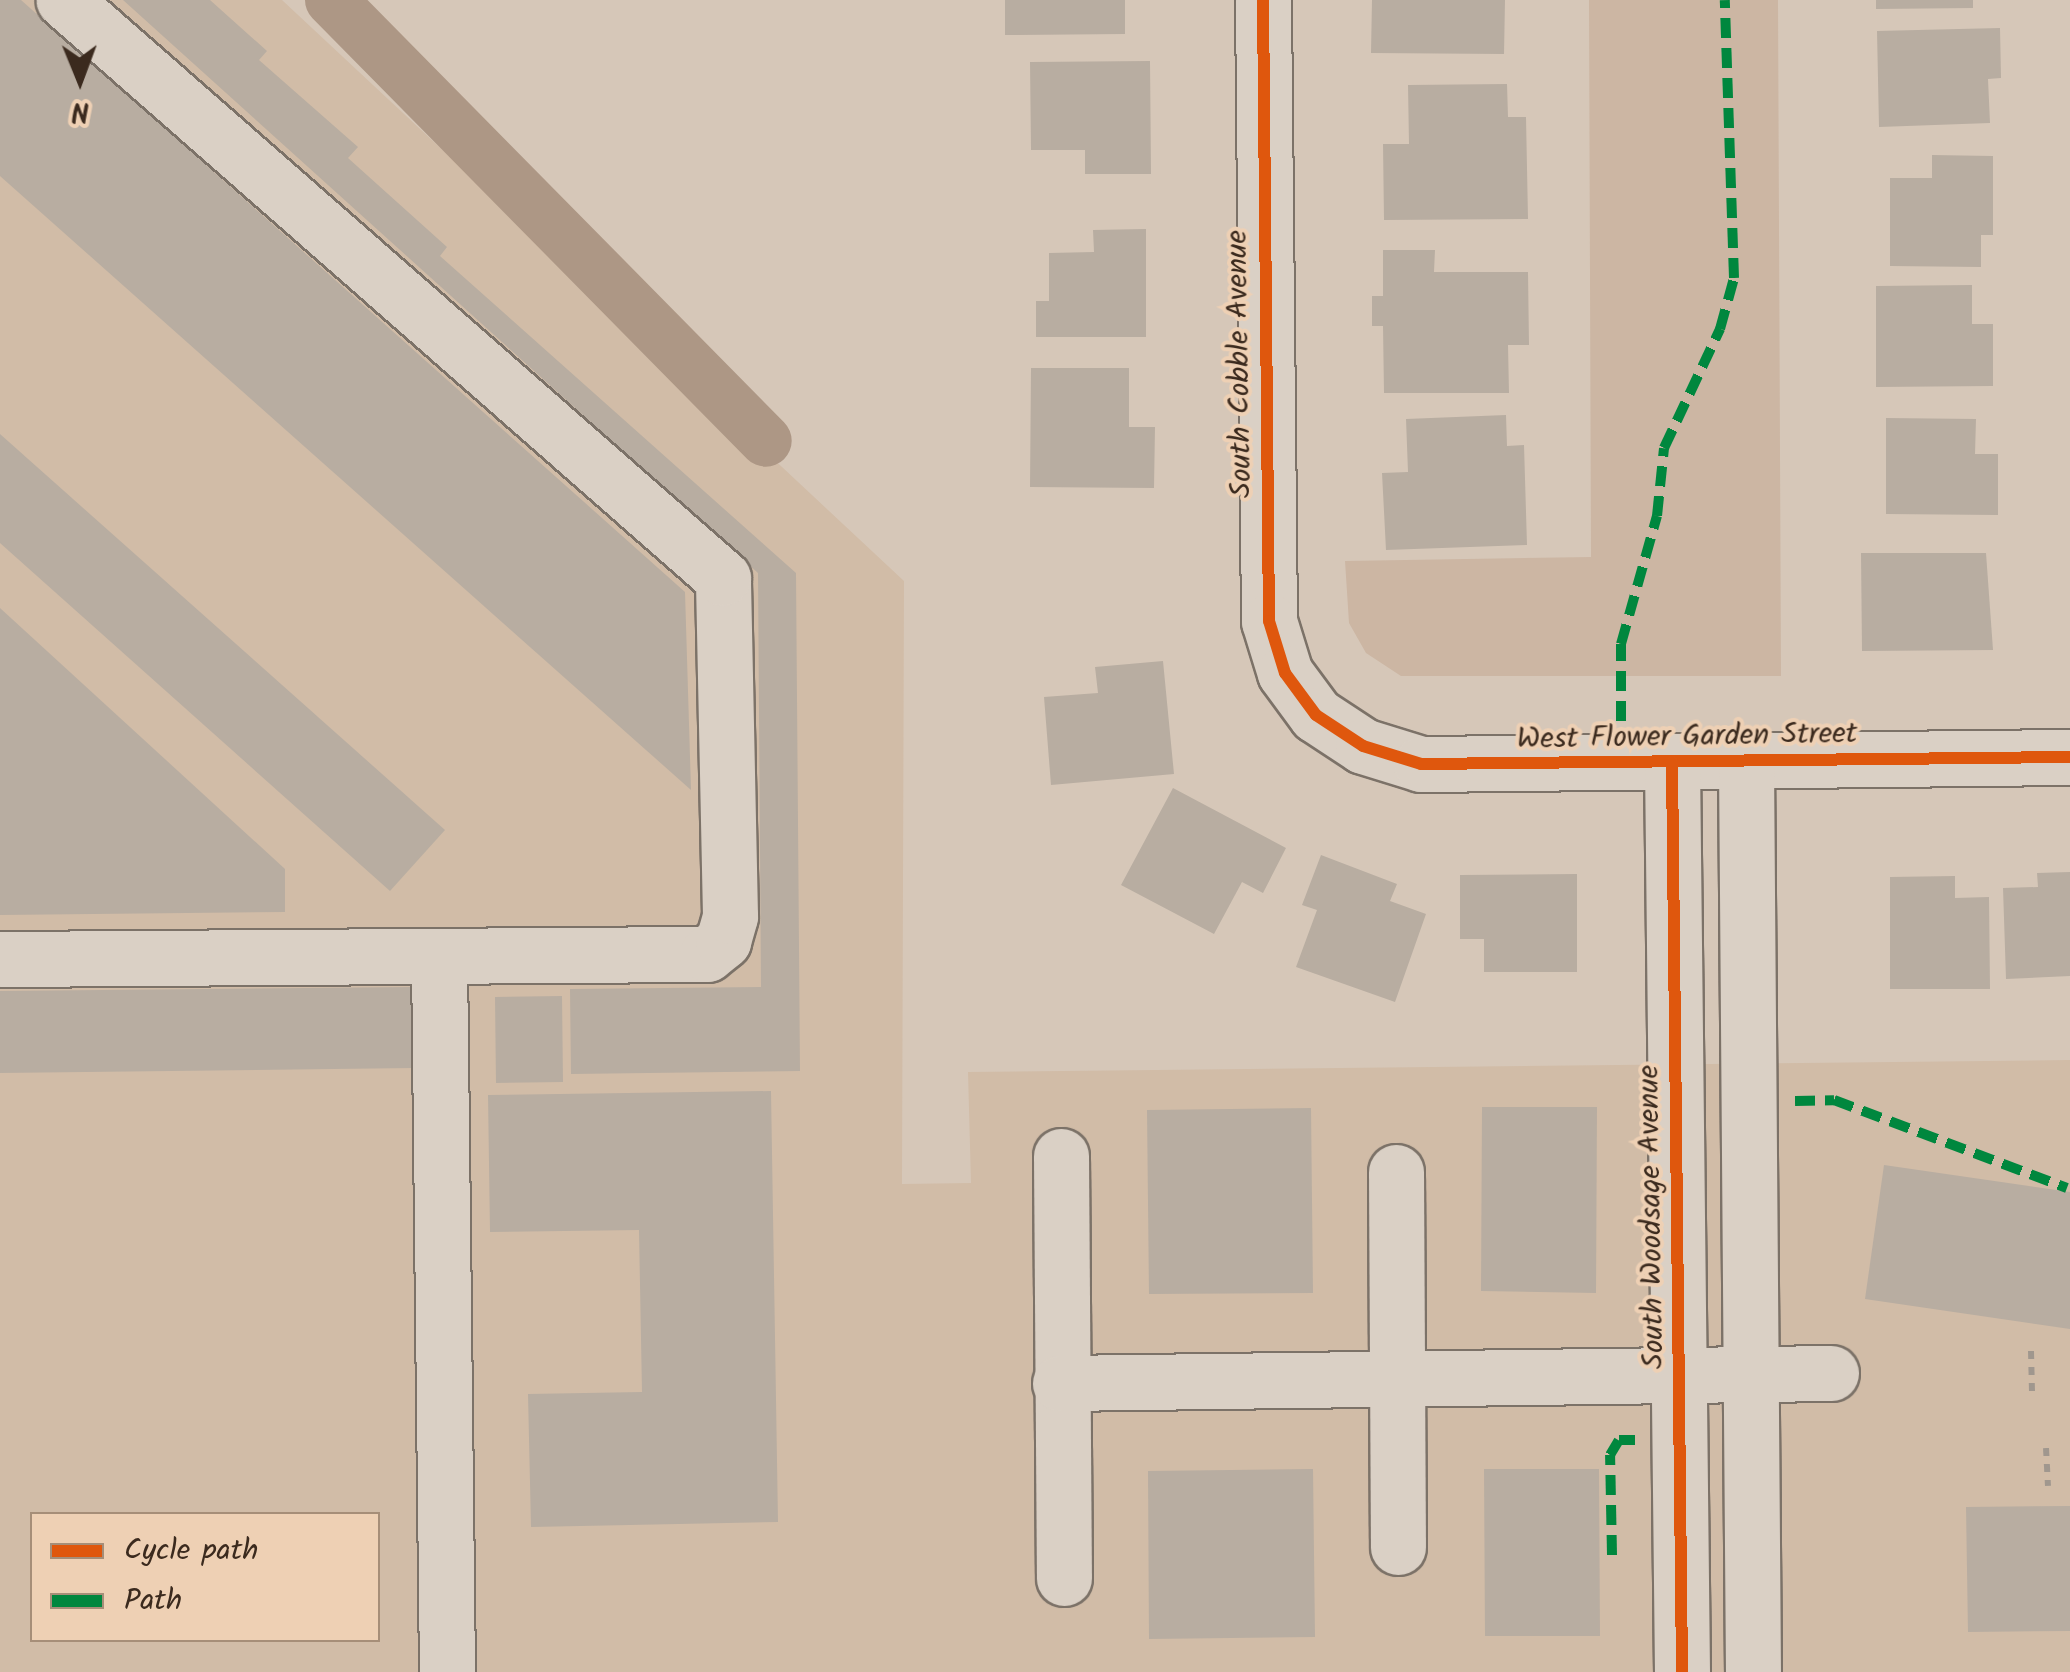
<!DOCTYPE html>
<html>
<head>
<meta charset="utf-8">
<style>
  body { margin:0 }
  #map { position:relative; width:2070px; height:1672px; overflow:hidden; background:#d6c7b8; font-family:Kalam,sans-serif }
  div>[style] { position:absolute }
  .built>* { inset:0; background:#d1bca7 }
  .green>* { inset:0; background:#ccb6a3 }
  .canal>* { height:52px; margin:-26px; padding:0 26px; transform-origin:26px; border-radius:26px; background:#ad9785 }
  .building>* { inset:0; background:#b8ada1 }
  .path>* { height:6px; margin-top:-3px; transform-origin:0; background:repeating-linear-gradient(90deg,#a0978e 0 8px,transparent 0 16px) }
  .roads { filter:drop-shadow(2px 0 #7c7268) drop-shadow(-2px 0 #7c7268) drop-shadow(0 2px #7c7268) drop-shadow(0 -2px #7c7268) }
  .minor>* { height:55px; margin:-27.5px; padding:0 27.5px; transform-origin:27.5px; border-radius:27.5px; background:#dad0c5 }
  .quiet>* { height:10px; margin-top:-5px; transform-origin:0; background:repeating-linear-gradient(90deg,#00873e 0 20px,transparent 0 30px) }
  .cycleway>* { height:12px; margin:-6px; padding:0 6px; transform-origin:6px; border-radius:6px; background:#df570d }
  span { translate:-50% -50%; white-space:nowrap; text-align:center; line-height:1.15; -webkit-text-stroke:8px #eed0b4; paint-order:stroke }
  .street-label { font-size:30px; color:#3b2a1e }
  .legend { position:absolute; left:30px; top:1512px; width:350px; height:130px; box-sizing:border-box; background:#eed0b4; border:2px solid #a68e78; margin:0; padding:12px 18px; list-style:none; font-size:30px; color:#3b2a1e }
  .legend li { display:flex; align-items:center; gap:20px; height:50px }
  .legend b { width:50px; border:2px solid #a68e78 }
  .north { position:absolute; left:30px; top:30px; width:100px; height:100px; -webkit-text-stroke:8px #eed0b4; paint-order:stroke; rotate:179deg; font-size:28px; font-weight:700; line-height:40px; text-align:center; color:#3b2a1e }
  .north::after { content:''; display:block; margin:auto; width:35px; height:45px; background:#3b2a1e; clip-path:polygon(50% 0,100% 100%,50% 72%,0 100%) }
</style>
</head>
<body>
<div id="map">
  <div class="built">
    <div style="clip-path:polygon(evenodd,0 0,282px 0,904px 581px,902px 1184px,971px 1183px,968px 1072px,2070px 1060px,2070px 1672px,0 1672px,0 0,32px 1514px,378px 1514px,378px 1640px,32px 1640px,32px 1514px)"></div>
  </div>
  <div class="green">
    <div style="clip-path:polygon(1589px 0,1778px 0,1781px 676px,1401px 676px,1366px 653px,1349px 623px,1345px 561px,1591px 557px)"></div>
  </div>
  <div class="canal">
    <div style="left:331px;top:0;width:619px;rotate:45.39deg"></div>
  </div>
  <div class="building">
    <div style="clip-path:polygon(0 0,21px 0,685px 592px,691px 790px,0 176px)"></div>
    <div style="clip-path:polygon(123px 0,210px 0,267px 51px,259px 60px,358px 147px,348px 158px,447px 247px,440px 256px,796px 573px,800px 1071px,571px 1074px,570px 989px,761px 987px,758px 573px)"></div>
    <div style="clip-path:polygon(1005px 0,1125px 0,1125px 34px,1005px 35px)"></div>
    <div style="clip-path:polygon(1372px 0,1505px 0,1504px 54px,1371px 53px)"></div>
    <div style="clip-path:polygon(1876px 0,1973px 0,1973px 8px,1876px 9px)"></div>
    <div style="clip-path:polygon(2000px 28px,2001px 78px,1988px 79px,1990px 123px,1879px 127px,1877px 31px)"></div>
    <div style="clip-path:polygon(1150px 61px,1151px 174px,1085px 174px,1085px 150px,1031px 150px,1030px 62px)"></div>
    <div style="clip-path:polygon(1507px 84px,1508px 117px,1526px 117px,1528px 219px,1384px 220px,1383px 144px,1409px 144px,1408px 85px)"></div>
    <div style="clip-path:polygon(1932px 155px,1993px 156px,1993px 235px,1981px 235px,1981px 267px,1890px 266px,1890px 178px,1932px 178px)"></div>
    <div style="clip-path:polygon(1146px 229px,1146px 337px,1036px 337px,1036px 301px,1049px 301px,1049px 253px,1094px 252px,1093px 230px)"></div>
    <div style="clip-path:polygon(1383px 250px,1435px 250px,1434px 272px,1528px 272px,1529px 345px,1508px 345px,1509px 393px,1384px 393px,1383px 326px,1372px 326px,1372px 296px,1383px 296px)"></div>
    <div style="clip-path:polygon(1972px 285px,1972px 324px,1993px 324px,1993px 386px,1876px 387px,1876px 286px)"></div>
    <div style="clip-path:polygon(1031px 368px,1129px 368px,1129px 427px,1155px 427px,1154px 488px,1030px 487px)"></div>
    <div style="clip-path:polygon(1506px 415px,1507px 446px,1524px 445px,1527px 545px,1386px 550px,1382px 473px,1408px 472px,1406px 419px)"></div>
    <div style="clip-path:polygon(1886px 418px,1976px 419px,1975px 454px,1998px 454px,1998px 515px,1886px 514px)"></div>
    <div style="clip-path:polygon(0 434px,445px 830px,390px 891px,0 543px)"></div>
    <div style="clip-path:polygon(1861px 553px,1986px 553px,1993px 650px,1862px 651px)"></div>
    <div style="clip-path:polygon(0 608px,285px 869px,285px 912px,0 915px)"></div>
    <div style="clip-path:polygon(1163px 661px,1174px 774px,1051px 785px,1044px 697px,1098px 693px,1095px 667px)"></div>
    <div style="clip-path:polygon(1173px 788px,1286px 848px,1263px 893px,1242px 882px,1214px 934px,1121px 885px)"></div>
    <div style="clip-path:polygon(1321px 855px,1397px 884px,1390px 901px,1426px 914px,1395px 1002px,1296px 967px,1317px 910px,1302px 905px)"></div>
    <div style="clip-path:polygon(2070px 872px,2070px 976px,2006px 979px,2003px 888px,2038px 887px,2037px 873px)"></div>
    <div style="clip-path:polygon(1577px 874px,1577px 972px,1484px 972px,1484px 939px,1460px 939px,1460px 875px)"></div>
    <div style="clip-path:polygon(1955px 876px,1955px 898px,1989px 897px,1990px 989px,1890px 989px,1890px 877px)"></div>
    <div style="clip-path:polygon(412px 987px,413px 1068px,0 1073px,0 991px)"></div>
    <div style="clip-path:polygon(562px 996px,563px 1082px,496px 1083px,495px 997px)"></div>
    <div style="clip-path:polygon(771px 1091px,778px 1522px,531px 1527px,528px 1394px,642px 1392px,639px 1230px,490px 1232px,488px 1095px)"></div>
    <div style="clip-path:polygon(1482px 1107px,1597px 1107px,1596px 1293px,1481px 1291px)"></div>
    <div style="clip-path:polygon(1311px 1108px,1313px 1293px,1149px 1294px,1147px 1110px)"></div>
    <div style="clip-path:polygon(1884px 1165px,2070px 1192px,2070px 1329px,1865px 1299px)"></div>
    <div style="clip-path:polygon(1313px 1469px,1315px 1637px,1149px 1639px,1148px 1471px)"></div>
    <div style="clip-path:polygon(1484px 1469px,1599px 1469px,1600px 1636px,1485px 1636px)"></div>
    <div style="clip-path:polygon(2070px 1506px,2070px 1631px,1968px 1632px,1966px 1507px)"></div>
  </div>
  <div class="path">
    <div style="left:2031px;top:1351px;width:41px;rotate:88.6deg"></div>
    <div style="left:2046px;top:1448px;width:38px;rotate:87deg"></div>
  </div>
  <div class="roads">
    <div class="minor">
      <div style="left:1263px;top:0;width:621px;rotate:89.45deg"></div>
      <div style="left:1269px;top:621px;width:54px;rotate:72.9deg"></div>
      <div style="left:1285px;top:673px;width:52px;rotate:53.6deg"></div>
      <div style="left:1316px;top:715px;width:56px;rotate:33.4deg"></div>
      <div style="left:1363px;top:746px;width:61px;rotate:17.2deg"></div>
      <div style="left:1421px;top:764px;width:649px;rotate:-0.62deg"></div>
      <div style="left:1672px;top:762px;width:910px;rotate:89.37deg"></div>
      <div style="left:1746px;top:762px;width:910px;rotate:89.56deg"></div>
      <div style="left:439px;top:957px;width:715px;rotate:89.36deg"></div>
      <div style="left:0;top:959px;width:707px;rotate:-0.41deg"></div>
      <div style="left:707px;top:954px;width:21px;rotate:-39deg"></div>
      <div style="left:723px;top:941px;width:26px;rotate:-74deg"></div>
      <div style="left:730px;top:916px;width:338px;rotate:-91.2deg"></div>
      <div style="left:723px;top:578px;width:877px;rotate:-138.75deg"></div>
      <div style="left:1061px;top:1156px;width:422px;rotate:89.6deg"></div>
      <div style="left:1396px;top:1172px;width:375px;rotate:89.7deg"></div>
      <div style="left:1060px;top:1383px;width:771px;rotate:-0.74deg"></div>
    </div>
  </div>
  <div class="quiet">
    <div style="left:1621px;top:721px;width:77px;rotate:-90deg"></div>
    <div style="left:1621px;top:644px;width:133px;rotate:-74.3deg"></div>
    <div style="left:1657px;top:516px;width:68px;rotate:-84.1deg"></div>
    <div style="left:1664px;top:448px;width:132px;rotate:-64.8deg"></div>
    <div style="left:1720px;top:329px;width:53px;rotate:-74.6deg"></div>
    <div style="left:1734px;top:278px;width:278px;rotate:-91.9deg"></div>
    <div style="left:1795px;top:1101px;width:39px;rotate:-1deg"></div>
    <div style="left:1834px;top:1100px;width:249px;rotate:20.7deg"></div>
    <div style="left:1612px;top:1555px;width:100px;rotate:-91.1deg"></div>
    <div style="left:1610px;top:1455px;width:17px;rotate:-59deg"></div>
    <div style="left:1619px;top:1440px;width:16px"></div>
  </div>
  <div class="cycleway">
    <div style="left:1263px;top:0;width:621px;rotate:89.45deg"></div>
    <div style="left:1269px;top:621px;width:54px;rotate:72.9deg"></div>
    <div style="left:1285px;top:673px;width:52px;rotate:53.6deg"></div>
    <div style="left:1316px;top:715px;width:56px;rotate:33.4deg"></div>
    <div style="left:1363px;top:746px;width:61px;rotate:17.2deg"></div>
    <div style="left:1421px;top:764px;width:649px;rotate:-0.62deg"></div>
    <div style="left:1672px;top:762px;width:910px;rotate:89.37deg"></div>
  </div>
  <div class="street-label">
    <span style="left:1240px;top:364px;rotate:-91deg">South Cobble Avenue</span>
    <span style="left:1687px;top:737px;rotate:-1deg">West Flower Garden Street</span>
    <span style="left:1652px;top:1217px;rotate:-91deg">South Woodsage Avenue</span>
  </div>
  <ul class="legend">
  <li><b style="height:12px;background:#df570d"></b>Cycle path</li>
  <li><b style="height:12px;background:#00873e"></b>Path</li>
  </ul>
  <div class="north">N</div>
</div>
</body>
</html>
